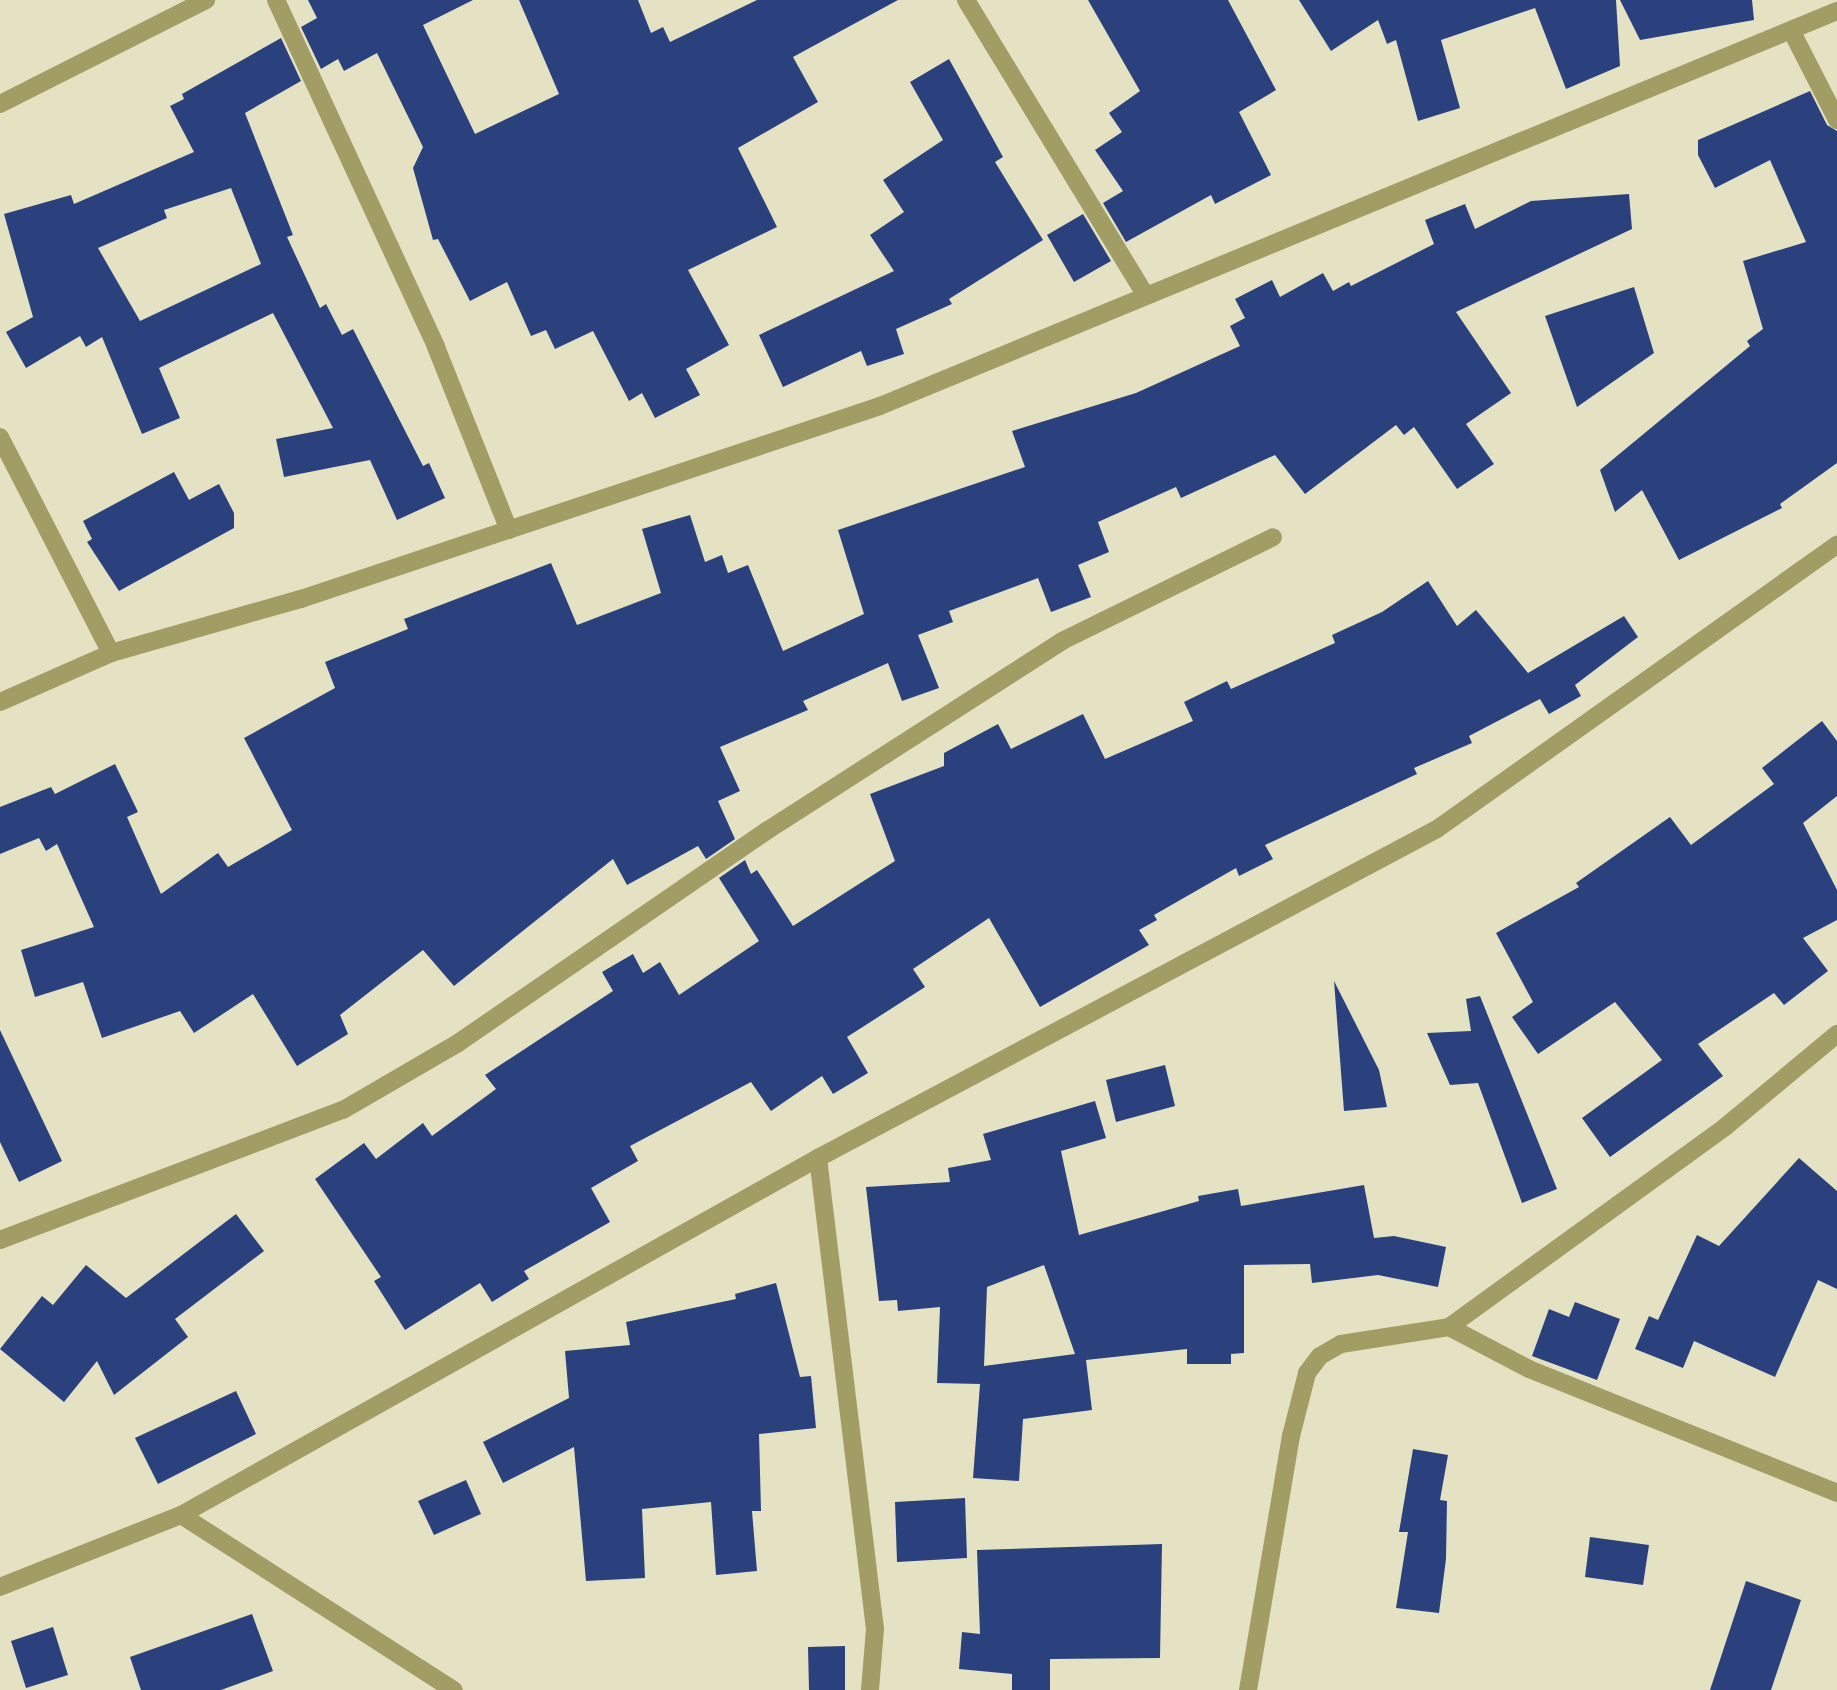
<!DOCTYPE html>
<html>
<head>
<meta charset="utf-8">
<style>
  body { margin:0 }
  #map { position:relative; width:1837px; height:1690px; overflow:hidden; background:#e5e2c3; font-family:Inter,sans-serif }
  div>[style] { position:absolute }
  .building>* { inset:0; background:#2b417e }
  .minor>* { height:18px; margin:-9px; padding:0 9px; transform-origin:9px; border-radius:9px; background:#a29c65 }
  span { translate:-50% -50%; white-space:nowrap; text-align:center; line-height:1.15; -webkit-text-stroke:7px #fff; paint-order:stroke }
</style>
</head>
<body>
<div id="map">
  <div class="building">
    <div style="clip-path:polygon(308px 0,473px 0,423px 25px,475px 134px,559px 94px,519px 0,638px 0,651px 33px,663px 27px,670px 42px,757px 0,898px 0,793px 57px,818px 102px,738px 148px,777px 227px,688px 270px,729px 345px,686px 369px,700px 395px,655px 418px,642px 393px,629px 401px,593px 331px,555px 349px,546px 330px,531px 336px,507px 282px,470px 301px,438px 239px,433px 240px,413px 168px,423px 147px,377px 53px,344px 71px,338px 59px,321px 69px,301px 27px,317px 18px)"></div>
    <div style="clip-path:polygon(1088px 0,1228px 0,1276px 90px,1239px 112px,1271px 175px,1215px 204px,1211px 195px,1126px 242px,1103px 203px,1123px 191px,1095px 150px,1122px 132px,1109px 113px,1140px 91px)"></div>
    <div style="clip-path:polygon(1299px 0,1616px 0,1620px 66px,1566px 89px,1535px 8px,1441px 40px,1460px 108px,1418px 121px,1396px 40px,1387px 44px,1378px 20px,1331px 51px)"></div>
    <div style="clip-path:polygon(1620px 0,1752px 0,1754px 20px,1640px 40px)"></div>
    <div style="clip-path:polygon(evenodd,281px 38px,301px 81px,245px 113px,293px 235px,287px 237px,320px 308px,326px 304px,342px 335px,353px 329px,423px 466px,429px 463px,445px 498px,397px 520px,370px 460px,284px 477px,276px 439px,333px 428px,273px 313px,159px 368px,180px 418px,142px 434px,102px 337px,86px 347px,80px 336px,26px 368px,6px 332px,33px 317px,4px 214px,71px 195px,74px 204px,194px 152px,170px 106px,184px 99px,182px 94px,281px 38px,231px 188px,261px 264px,140px 321px,98px 248px,167px 218px,164px 210px,231px 188px)"></div>
    <div style="clip-path:polygon(949px 59px,1003px 157px,995px 162px,1043px 240px,949px 299px,952px 304px,896px 329px,904px 354px,867px 366px,861px 351px,783px 387px,759px 335px,894px 271px,870px 235px,904px 212px,883px 180px,943px 140px,910px 82px)"></div>
    <div style="clip-path:polygon(1810px 91px,1827px 125px,1837px 131px,1837px 463px,1780px 504px,1782px 508px,1679px 560px,1642px 490px,1615px 512px,1600px 470px,1750px 346px,1747px 341px,1763px 329px,1743px 261px,1806px 242px,1770px 160px,1715px 188px,1698px 155px,1698px 140px)"></div>
    <div style="clip-path:polygon(1629px 194px,1632px 229px,1456px 312px,1511px 393px,1466px 424px,1494px 464px,1457px 489px,1414px 427px,1404px 435px,1396px 425px,1305px 494px,1275px 455px,1181px 498px,1176px 487px,1098px 522px,1109px 552px,1078px 565px,1091px 597px,1051px 612px,1038px 578px,949px 611px,953px 622px,918px 635px,939px 688px,902px 701px,888px 663px,803px 701px,808px 710px,720px 747px,740px 791px,718px 801px,735px 839px,706px 859px,698px 846px,627px 885px,613px 859px,454px 986px,423px 950px,340px 1015px,348px 1034px,297px 1066px,253px 994px,194px 1033px,180px 1011px,102px 1038px,83px 982px,35px 997px,21px 950px,94px 927px,57px 844px,46px 851px,39px 838px,0 854px,0 807px,51px 787px,55px 794px,115px 764px,138px 812px,127px 817px,161px 894px,218px 853px,228px 867px,292px 830px,244px 738px,335px 688px,325px 662px,408px 629px,404px 619px,551px 563px,577px 625px,661px 593px,642px 529px,690px 515px,705px 562px,722px 555px,728px 573px,748px 565px,783px 651px,864px 614px,838px 530px,1025px 467px,1012px 431px,1136px 393px,1240px 346px,1230px 326px,1245px 318px,1235px 299px,1272px 280px,1280px 297px,1323px 273px,1333px 291px,1349px 282px,1351px 286px,1434px 244px,1425px 220px,1465px 204px,1475px 229px,1531px 201px)"></div>
    <div style="clip-path:polygon(1083px 214px,1111px 261px,1074px 282px,1047px 235px)"></div>
    <div style="clip-path:polygon(1634px 287px,1654px 353px,1577px 407px,1545px 316px)"></div>
    <div style="clip-path:polygon(174px 472px,189px 500px,219px 484px,234px 513px,234px 528px,119px 591px,87px 542px,92px 539px,83px 521px)"></div>
    <div style="clip-path:polygon(1428px 581px,1457px 626px,1476px 610px,1528px 673px,1624px 616px,1638px 637px,1575px 685px,1581px 696px,1549px 714px,1540px 699px,1469px 736px,1472px 743px,1414px 768px,1417px 774px,1265px 845px,1273px 859px,1239px 876px,1236px 868px,1154px 915px,1157px 920px,1139px 930px,1149px 945px,1040px 1007px,989px 918px,913px 969px,925px 987px,847px 1037px,868px 1073px,833px 1094px,822px 1076px,771px 1111px,751px 1082px,630px 1146px,638px 1161px,591px 1188px,610px 1222px,524px 1271px,529px 1279px,492px 1302px,480px 1283px,405px 1330px,374px 1281px,381px 1277px,315px 1179px,364px 1143px,376px 1159px,423px 1123px,432px 1136px,496px 1089px,485px 1075px,613px 991px,602px 972px,633px 954px,643px 973px,660px 962px,679px 995px,759px 941px,719px 878px,745px 860px,751px 874px,757px 870px,793px 926px,895px 861px,870px 794px,944px 766px,944px 753px,998px 724px,1011px 749px,1083px 714px,1105px 759px,1193px 721px,1184px 702px,1227px 681px,1231px 689px,1335px 643px,1332px 635px,1382px 612px)"></div>
    <div style="clip-path:polygon(1822px 721px,1837px 741px,1837px 796px,1803px 823px,1837px 890px,1837px 920px,1803px 938px,1828px 971px,1784px 1005px,1774px 993px,1698px 1044px,1723px 1076px,1610px 1157px,1582px 1118px,1662px 1060px,1615px 1002px,1538px 1054px,1512px 1017px,1533px 1002px,1496px 933px,1579px 887px,1576px 883px,1670px 817px,1691px 845px,1774px 784px,1762px 768px)"></div>
    <div style="clip-path:polygon(1334px 981px,1379px 1070px,1387px 1107px,1344px 1111px)"></div>
    <div style="clip-path:polygon(1480px 996px,1557px 1189px,1522px 1203px,1478px 1083px,1450px 1085px,1427px 1033px,1471px 1031px,1466px 999px)"></div>
    <div style="clip-path:polygon(0 1030px,62px 1161px,19px 1182px,0 1142px)"></div>
    <div style="clip-path:polygon(1165px 1065px,1175px 1106px,1116px 1122px,1106px 1080px)"></div>
    <div style="clip-path:polygon(evenodd,1095px 1101px,1106px 1138px,1061px 1151px,1079px 1235px,1199px 1201px,1198px 1196px,1238px 1189px,1241px 1206px,1364px 1185px,1374px 1238px,1394px 1236px,1446px 1247px,1438px 1287px,1378px 1275px,1312px 1283px,1310px 1264px,1244px 1265px,1244px 1353px,1231px 1354px,1231px 1364px,1187px 1364px,1187px 1349px,1086px 1360px,1092px 1410px,1023px 1419px,1019px 1481px,973px 1478px,980px 1384px,937px 1383px,940px 1307px,898px 1311px,897px 1300px,879px 1301px,866px 1187px,950px 1182px,948px 1168px,991px 1160px,983px 1134px,1095px 1101px,1044px 1265px,1075px 1354px,984px 1366px,987px 1287px,1044px 1265px)"></div>
    <div style="clip-path:polygon(1799px 1158px,1837px 1191px,1837px 1289px,1818px 1280px,1775px 1377px,1694px 1341px,1683px 1368px,1635px 1349px,1649px 1316px,1658px 1320px,1697px 1235px,1719px 1246px)"></div>
    <div style="clip-path:polygon(236px 1214px,264px 1251px,175px 1319px,188px 1337px,114px 1395px,97px 1361px,64px 1402px,0 1349px,42px 1296px,53px 1305px,86px 1265px,126px 1298px)"></div>
    <div style="clip-path:polygon(776px 1283px,800px 1377px,811px 1376px,816px 1428px,759px 1434px,761px 1511px,752px 1511px,757px 1571px,716px 1575px,711px 1502px,642px 1509px,645px 1578px,586px 1581px,574px 1447px,503px 1483px,483px 1442px,569px 1398px,565px 1351px,630px 1345px,626px 1322px,736px 1299px,735px 1294px)"></div>
    <div style="clip-path:polygon(1575px 1302px,1620px 1319px,1597px 1380px,1532px 1356px,1549px 1309px,1569px 1317px)"></div>
    <div style="clip-path:polygon(236px 1391px,256px 1434px,158px 1484px,135px 1438px)"></div>
    <div style="clip-path:polygon(1413px 1449px,1448px 1455px,1440px 1500px,1447px 1501px,1446px 1559px,1439px 1613px,1396px 1608px,1408px 1532px,1399px 1532px)"></div>
    <div style="clip-path:polygon(466px 1480px,481px 1514px,434px 1535px,418px 1501px)"></div>
    <div style="clip-path:polygon(965px 1498px,967px 1558px,897px 1562px,895px 1502px)"></div>
    <div style="clip-path:polygon(1590px 1537px,1649px 1545px,1643px 1585px,1585px 1577px)"></div>
    <div style="clip-path:polygon(1162px 1544px,1160px 1658px,1050px 1659px,1050px 1690px,1012px 1690px,1012px 1674px,959px 1669px,962px 1632px,980px 1634px,977px 1550px)"></div>
    <div style="clip-path:polygon(1746px 1581px,1801px 1600px,1771px 1690px,1710px 1690px)"></div>
    <div style="clip-path:polygon(252px 1614px,273px 1671px,221px 1690px,141px 1690px,130px 1657px)"></div>
    <div style="clip-path:polygon(53px 1627px,68px 1675px,26px 1688px,11px 1641px)"></div>
    <div style="clip-path:polygon(845px 1646px,845px 1690px,809px 1690px,808px 1647px)"></div>
  </div>
  <div class="minor">
    <div style="left:276px;top:0;width:382px;rotate:65.2deg"></div>
    <div style="left:436px;top:347px;width:197px;rotate:68.3deg"></div>
    <div style="left:966px;top:0;width:344px;rotate:58.7deg"></div>
    <div style="left:1792px;top:32px;width:99px;rotate:62.9deg"></div>
    <div style="left:0;top:104px;width:231px;rotate:-26.8deg"></div>
    <div style="left:0;top:437px;width:243px;rotate:62.8deg"></div>
    <div style="left:0;top:702px;width:121px;rotate:-23.8deg"></div>
    <div style="left:111px;top:653px;width:198px;rotate:-15.9deg"></div>
    <div style="left:301px;top:599px;width:610px;rotate:-18.43deg"></div>
    <div style="left:880px;top:406px;width:1035px;rotate:-22.43deg"></div>
    <div style="left:818px;top:1158px;width:474px;rotate:83.1deg"></div>
    <div style="left:875px;top:1629px;width:61px;rotate:94.7deg"></div>
    <div style="left:0;top:1240px;width:367px;rotate:-20.8deg"></div>
    <div style="left:343px;top:1110px;width:133px;rotate:-30.2deg"></div>
    <div style="left:458px;top:1043px;width:376px;rotate:-34.5deg"></div>
    <div style="left:768px;top:830px;width:350px;rotate:-32.7deg"></div>
    <div style="left:1062px;top:641px;width:235px;rotate:-26.2deg"></div>
    <div style="left:1449px;top:1327px;width:90px;rotate:27.7deg"></div>
    <div style="left:1529px;top:1369px;width:332px;rotate:21.9deg"></div>
    <div style="left:181px;top:1515px;width:324px;rotate:32.7deg"></div>
    <div style="left:0;top:1587px;width:195px;rotate:-21.7deg"></div>
    <div style="left:181px;top:1515px;width:730px;rotate:-29.27deg"></div>
    <div style="left:818px;top:1158px;width:701px;rotate:-27.99deg"></div>
    <div style="left:1437px;top:829px;width:491px;rotate:-35.4deg"></div>
    <div style="left:1248px;top:1690px;width:258px;rotate:-80.4deg"></div>
    <div style="left:1291px;top:1436px;width:65px;rotate:-75.7deg"></div>
    <div style="left:1307px;top:1373px;width:21px;rotate:-53deg"></div>
    <div style="left:1320px;top:1356px;width:24px;rotate:-30deg"></div>
    <div style="left:1341px;top:1344px;width:109px;rotate:-8.9deg"></div>
    <div style="left:1449px;top:1327px;width:341px;rotate:-35.9deg"></div>
    <div style="left:1725px;top:1127px;width:146px;rotate:-39.7deg"></div>
  </div>
</div>
</body>
</html>
